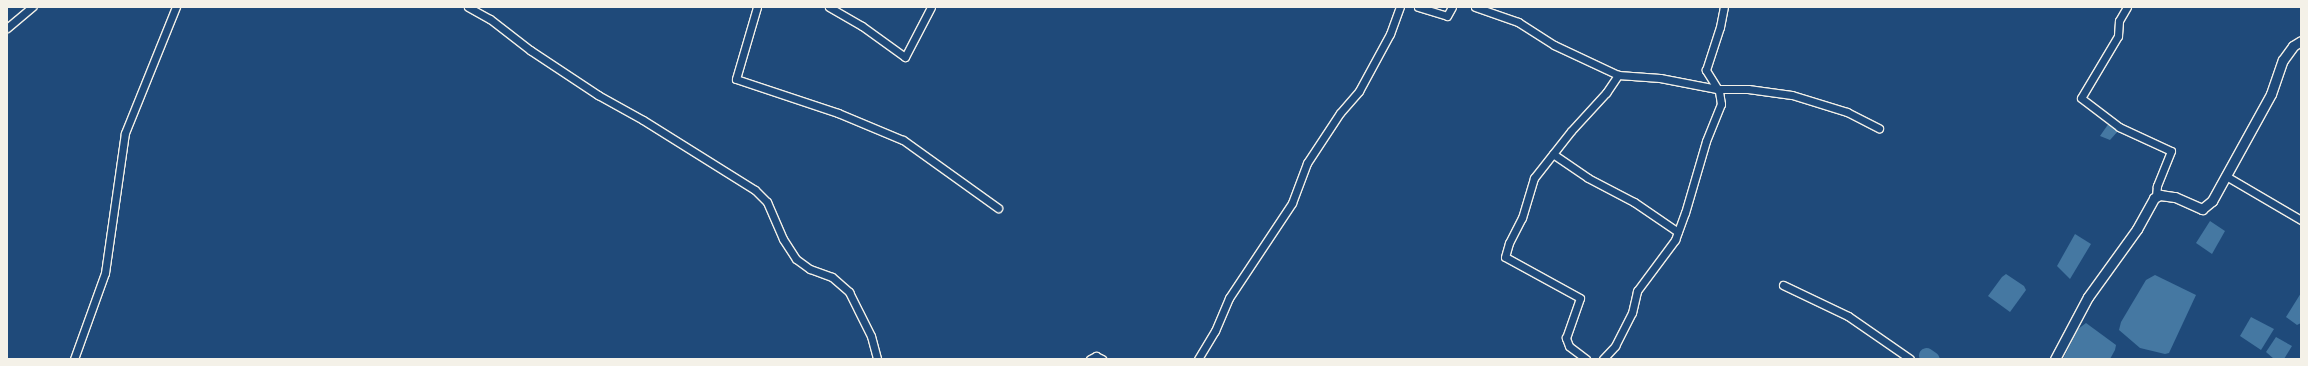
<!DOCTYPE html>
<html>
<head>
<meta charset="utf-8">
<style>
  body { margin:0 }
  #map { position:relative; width:2308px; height:366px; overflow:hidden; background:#1f4a7a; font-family:"Shantell Sans",sans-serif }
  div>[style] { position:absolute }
  .water>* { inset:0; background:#4578a2 }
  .river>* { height:15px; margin:-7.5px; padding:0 7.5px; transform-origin:7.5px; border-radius:7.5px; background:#4578a2 }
  .roads { filter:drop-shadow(1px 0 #f4f1e8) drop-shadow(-1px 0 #f4f1e8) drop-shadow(0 1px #f4f1e8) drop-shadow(0 -1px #f4f1e8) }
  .street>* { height:7px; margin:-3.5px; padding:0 3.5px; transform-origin:3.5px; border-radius:3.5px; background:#1f4a7a }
  .secondary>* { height:9px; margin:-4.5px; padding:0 4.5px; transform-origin:4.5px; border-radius:4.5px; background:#1f4a7a }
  span { translate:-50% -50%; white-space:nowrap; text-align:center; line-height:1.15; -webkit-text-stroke:3px #1f4a7a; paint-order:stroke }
  .frame { position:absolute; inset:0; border:8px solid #f4f1e8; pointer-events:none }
</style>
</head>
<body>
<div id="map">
  <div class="water">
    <div style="clip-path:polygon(2109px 123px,2119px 130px,2110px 140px,2100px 136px)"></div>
    <div style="clip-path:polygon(2210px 221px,2225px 231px,2212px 254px,2196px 243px)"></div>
    <div style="clip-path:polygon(2075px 234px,2091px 244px,2070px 279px,2057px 266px)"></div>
    <div style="clip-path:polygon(2006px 274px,2024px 286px,2026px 290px,2010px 312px,1988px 296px,2002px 277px)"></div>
    <div style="clip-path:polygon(2155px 275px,2196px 295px,2169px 353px,2165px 354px,2140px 348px,2119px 330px,2121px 322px,2146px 280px)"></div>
    <div style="clip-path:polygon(2301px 293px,2301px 323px,2297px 325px,2286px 317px)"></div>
    <div style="clip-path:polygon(2251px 317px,2274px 329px,2261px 350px,2240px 336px)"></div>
    <div style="clip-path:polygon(2086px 323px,2116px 345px,2115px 350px,2110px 359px,2063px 359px,2078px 329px)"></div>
    <div style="clip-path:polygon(2276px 337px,2292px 346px,2284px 359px,2274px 359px,2266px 352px)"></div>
  </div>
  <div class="river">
    <div style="left:1926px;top:355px;width:7px;rotate:34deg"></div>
  </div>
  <div class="roads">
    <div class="street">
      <div style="left:468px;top:7px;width:25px;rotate:29deg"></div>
      <div style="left:490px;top:19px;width:51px;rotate:37.8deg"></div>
      <div style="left:530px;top:50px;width:82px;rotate:33.5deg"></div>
      <div style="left:598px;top:95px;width:51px;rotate:29.1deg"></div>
      <div style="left:643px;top:120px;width:132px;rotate:32deg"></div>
      <div style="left:755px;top:190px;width:17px;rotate:45deg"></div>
      <div style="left:767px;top:202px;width:40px;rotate:66.6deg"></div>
      <div style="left:783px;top:239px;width:24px;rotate:57deg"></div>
      <div style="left:796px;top:259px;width:17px;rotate:36deg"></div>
      <div style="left:810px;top:269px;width:23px;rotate:20deg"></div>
      <div style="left:832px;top:277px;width:23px;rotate:41deg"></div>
      <div style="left:849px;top:292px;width:49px;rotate:63.4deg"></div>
      <div style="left:871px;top:336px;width:24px;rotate:75deg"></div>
      <div style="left:757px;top:7px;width:75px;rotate:106.3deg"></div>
      <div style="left:736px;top:79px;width:108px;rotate:18.4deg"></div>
      <div style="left:838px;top:113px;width:70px;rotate:22.6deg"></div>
      <div style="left:903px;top:140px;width:117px;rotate:35.6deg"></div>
      <div style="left:829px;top:7px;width:38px;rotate:30deg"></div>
      <div style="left:862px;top:26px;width:53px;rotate:35.8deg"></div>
      <div style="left:905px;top:57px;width:56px;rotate:-62.5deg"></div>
      <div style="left:1418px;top:7px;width:30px;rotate:17deg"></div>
      <div style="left:1447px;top:16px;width:10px;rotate:-61deg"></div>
      <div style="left:1475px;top:7px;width:46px;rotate:19.2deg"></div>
      <div style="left:1518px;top:22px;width:43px;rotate:32.6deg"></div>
      <div style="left:1554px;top:45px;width:71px;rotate:25.1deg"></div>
      <div style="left:1618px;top:75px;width:42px;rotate:4.1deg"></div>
      <div style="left:1660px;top:78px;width:58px;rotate:10.9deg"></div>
      <div style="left:1717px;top:89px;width:31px"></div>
      <div style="left:1748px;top:89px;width:44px;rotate:7.8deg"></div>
      <div style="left:1792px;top:95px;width:58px;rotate:17.2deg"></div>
      <div style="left:1847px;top:112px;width:36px;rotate:27deg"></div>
      <div style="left:2127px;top:7px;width:16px;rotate:120deg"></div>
      <div style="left:2119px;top:21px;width:15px;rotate:94deg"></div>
      <div style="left:2118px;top:36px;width:72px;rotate:120.8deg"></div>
      <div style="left:2081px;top:98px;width:48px;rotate:37.3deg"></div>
      <div style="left:2119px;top:127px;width:57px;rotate:24.8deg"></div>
      <div style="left:2171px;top:151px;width:38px;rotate:112deg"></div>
      <div style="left:2157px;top:186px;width:10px;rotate:96deg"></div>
      <div style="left:7px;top:28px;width:33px;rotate:-40deg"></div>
      <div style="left:1553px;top:154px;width:42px;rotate:34.4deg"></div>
      <div style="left:1588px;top:178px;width:52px;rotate:27.6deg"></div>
      <div style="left:1634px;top:202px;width:53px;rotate:34.3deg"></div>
      <div style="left:2226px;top:176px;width:87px;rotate:30.4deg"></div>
      <div style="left:1783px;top:285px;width:72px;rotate:25.5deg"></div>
      <div style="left:1848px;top:316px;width:75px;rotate:34.7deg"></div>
      <div style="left:74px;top:359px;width:91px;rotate:-70.2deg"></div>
      <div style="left:105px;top:273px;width:141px;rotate:-81.9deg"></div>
      <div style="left:125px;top:133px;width:136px;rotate:-68deg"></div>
      <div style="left:1090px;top:359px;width:7px;rotate:-27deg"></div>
      <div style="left:1096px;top:356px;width:7px;rotate:27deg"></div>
      <div style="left:1198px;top:359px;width:33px;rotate:-59deg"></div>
      <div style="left:1215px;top:331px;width:36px;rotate:-67deg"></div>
      <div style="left:1229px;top:298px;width:114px;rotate:-56.4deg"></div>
      <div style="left:1292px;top:203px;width:43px;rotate:-69.4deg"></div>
      <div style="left:1307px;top:163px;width:60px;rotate:-56.6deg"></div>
      <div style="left:1340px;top:113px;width:29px;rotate:-49deg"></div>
      <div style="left:1359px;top:91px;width:65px;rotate:-61.5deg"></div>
      <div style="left:1390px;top:34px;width:29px;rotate:-70deg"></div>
      <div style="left:1586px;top:359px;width:21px;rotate:-143deg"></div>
      <div style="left:1569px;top:346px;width:9px;rotate:-111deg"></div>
      <div style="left:1566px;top:338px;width:42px;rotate:-70.7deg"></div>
      <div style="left:1580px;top:298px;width:85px;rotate:-151.3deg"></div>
      <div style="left:1505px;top:257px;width:15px;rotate:-74deg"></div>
      <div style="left:1509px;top:243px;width:28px;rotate:-63deg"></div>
      <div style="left:1522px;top:218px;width:42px;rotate:-73.3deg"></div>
      <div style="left:1534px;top:178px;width:60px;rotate:-51.8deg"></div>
      <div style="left:1571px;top:131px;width:52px;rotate:-47.4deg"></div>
      <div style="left:1606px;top:93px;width:22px;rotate:-56deg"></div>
      <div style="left:1603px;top:359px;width:18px;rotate:-47deg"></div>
      <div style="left:1615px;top:346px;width:37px;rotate:-63deg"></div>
      <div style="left:1632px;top:313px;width:23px;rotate:-77deg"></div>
      <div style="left:1637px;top:291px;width:64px;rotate:-53.3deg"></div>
      <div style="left:1675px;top:240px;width:29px;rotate:-70deg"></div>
      <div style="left:1685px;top:213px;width:75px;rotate:-73.7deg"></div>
      <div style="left:1706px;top:141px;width:40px;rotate:-68deg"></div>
      <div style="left:1721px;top:104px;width:13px;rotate:-99deg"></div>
      <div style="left:1719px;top:91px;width:25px;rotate:-122deg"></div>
      <div style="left:1706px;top:70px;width:45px;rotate:-72deg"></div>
      <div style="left:1720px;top:27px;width:20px;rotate:-79deg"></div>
    </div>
    <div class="secondary">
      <div style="left:2055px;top:359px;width:70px;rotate:-62deg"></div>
      <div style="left:2088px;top:297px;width:84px;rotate:-54.2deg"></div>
      <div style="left:2137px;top:229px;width:35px;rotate:-61deg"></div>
      <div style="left:2154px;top:198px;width:7px;rotate:-27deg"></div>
      <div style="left:2160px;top:195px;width:15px;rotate:8deg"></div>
      <div style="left:2175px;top:197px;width:30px;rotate:24deg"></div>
      <div style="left:2202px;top:209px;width:13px;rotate:-39deg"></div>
      <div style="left:2212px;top:201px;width:122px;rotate:-61.1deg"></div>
      <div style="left:2271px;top:94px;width:36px;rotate:-71deg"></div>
      <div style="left:2283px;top:60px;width:17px;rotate:-54deg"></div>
      <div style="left:2293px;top:46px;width:9px;rotate:-32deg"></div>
    </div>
  </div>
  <div class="frame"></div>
</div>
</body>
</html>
